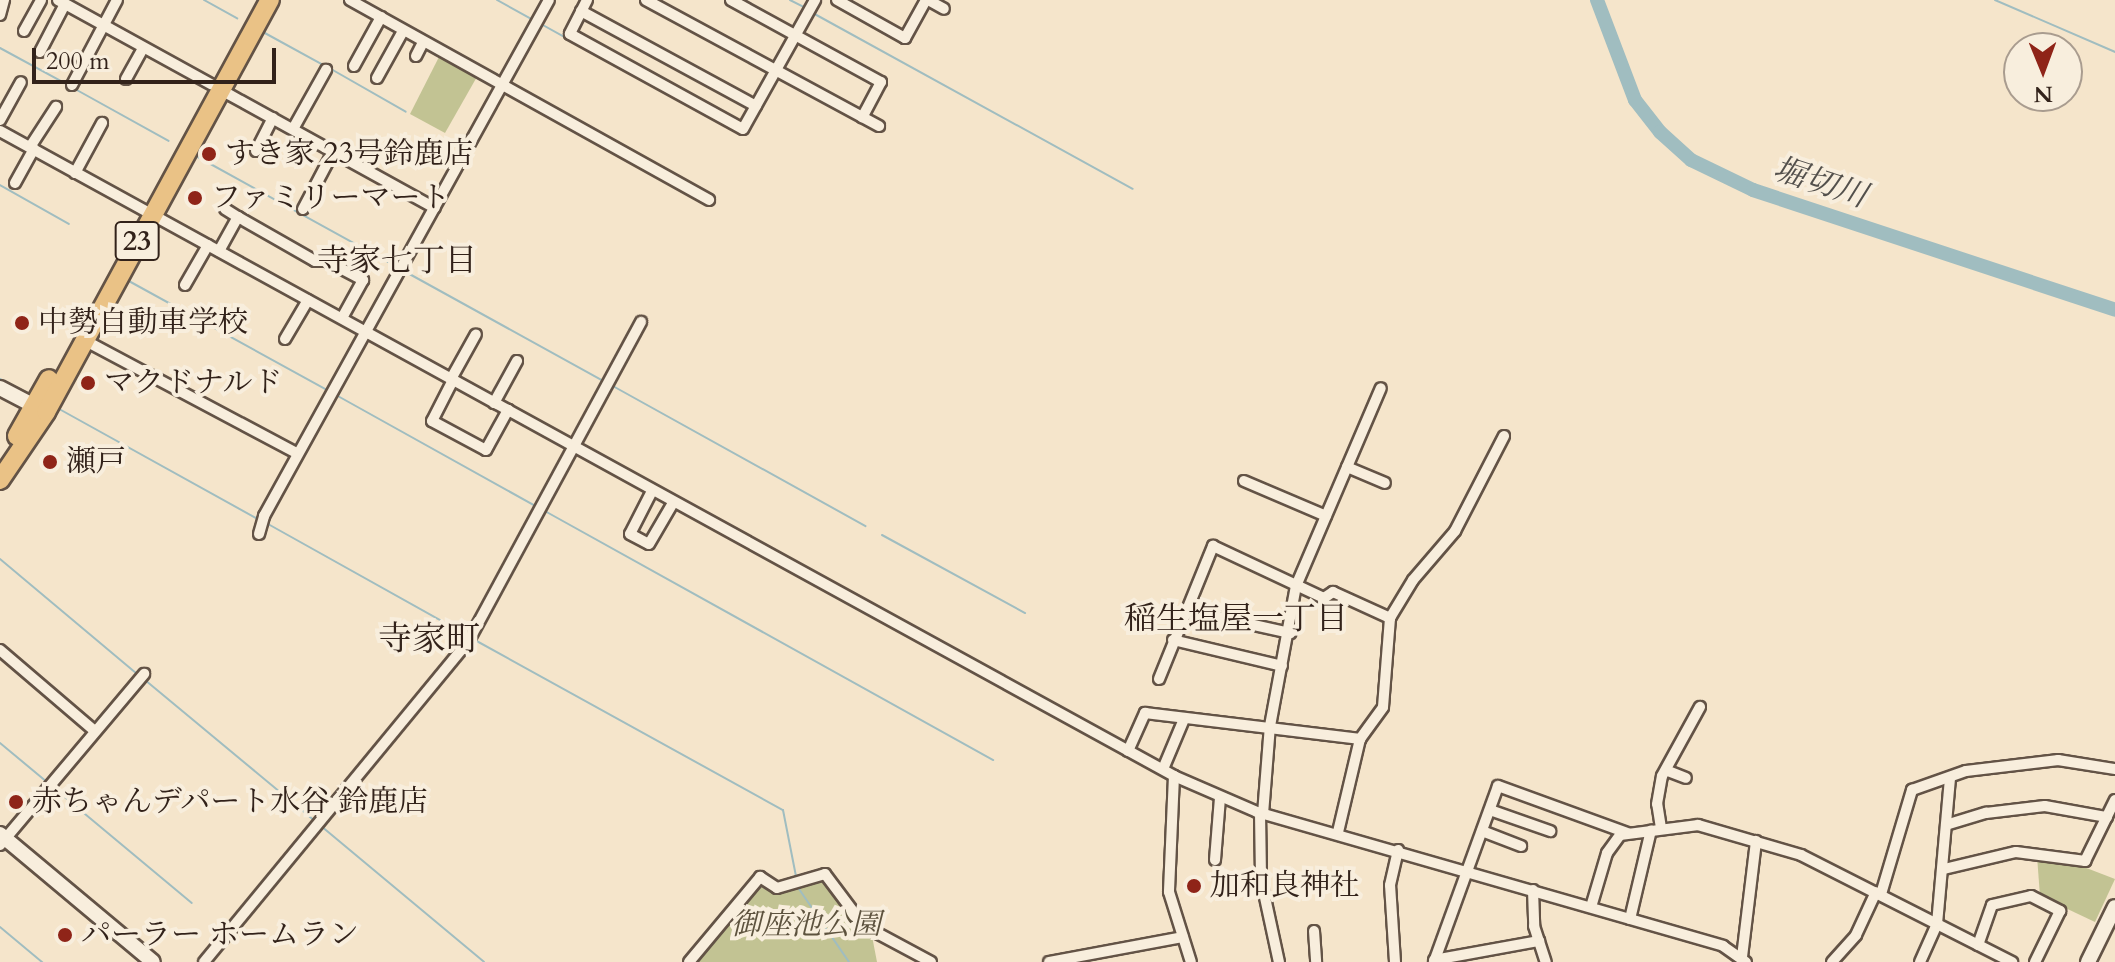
<!DOCTYPE html>
<html>
<head>
<meta charset="utf-8">
<style>
  body { margin:0 }
  #map { position:relative; width:2115px; height:962px; overflow:hidden; background:#f5e5cb; font-family:Cardo,"Noto Serif JP",serif }
  div>[style] { position:absolute }
  .green>* { inset:0; background:#c2c393 }
  .stream>* { height:2px; margin:-1px; padding:0 1px; transform-origin:1px; border-radius:1px; background:#a0bdc0 }
  .river>* { height:14px; margin:-7px; padding:0 7px; transform-origin:7px; border-radius:7px; background:#a0bdc0 }
  .roads { filter:drop-shadow(2px 0 #635346) drop-shadow(-2px 0 #635346) drop-shadow(0 2px #635346) drop-shadow(0 -2px #635346) }
  .street>* { height:10px; margin:-5px; padding:0 5px; transform-origin:5px; border-radius:5px; background:#f8eedd }
  .secondary>* { height:14px; margin:-7px; padding:0 7px; transform-origin:7px; border-radius:7px; background:#f8eedd }
  .highway>* { height:18px; margin:-9px; padding:0 9px; transform-origin:9px; border-radius:9px; background:#eac286 }
  .dots>* { width:22px; height:22px; translate:-50% -50%; box-sizing:border-box; border:4px solid #f8eedd; border-radius:50% }
  span { translate:-50% -50%; white-space:nowrap; text-align:center; line-height:1.15; -webkit-text-stroke:8px #f8eedd; paint-order:stroke }
  .shield-label span { padding:2px 6px; background:#f8eedd; border:2px solid; border-radius:6px; -webkit-text-stroke-width:0 }
  .shield-label { font-size:28px; color:#32221a; font-weight:700 }
  .poi-label { font-size:30px; color:#32221a }
  .left { translate:0 -50%; text-align:left }
  .park-label { font-size:30px; color:#5d523e; font-style:italic }
  .water-label { font-size:32px; color:#53504c; font-style:italic }
  .neighbourhood-label { font-size:32px; color:#32221a }
  .quarter-label { font-size:34px; color:#32221a }
  .north { position:absolute; left:2003px; top:32px; width:80px; height:80px; box-sizing:border-box; background:#f8eedd; border:2px solid #a99c8f; border-radius:50%; rotate:179deg; font-size:22px; font-weight:700; line-height:32px; text-align:center; color:#32221a }
  .north::after { content:''; display:block; margin:auto; width:28px; height:36px; background:#8f2418; clip-path:polygon(50% 0,100% 100%,50% 72%,0 100%) }
  .scale { position:absolute; left:32px; top:48px; width:244px; height:36px; box-sizing:border-box; border:4px solid #32221a; border-top:0; padding-left:10px; font-size:24px; line-height:28px; white-space:nowrap; color:#32221a; -webkit-text-stroke:6px #f8eedd; paint-order:stroke }
</style>
</head>
<body>
<div id="map">
  <div class="green">
    <div style="clip-path:polygon(441px 53px,478px 75px,445px 133px,410px 114px)"></div>
    <div style="clip-path:polygon(2037px 856px,2063px 859px,2115px 879px,2095px 922px,2040px 896px)"></div>
    <div style="clip-path:polygon(822px 880px,853px 922px,872px 936px,877px 962px,692px 962px,759px 881px,780px 891px)"></div>
  </div>
  <div class="stream">
    <div style="left:204px;top:0;width:38px;rotate:29deg"></div>
    <div style="left:497px;top:0;width:39px;rotate:29deg"></div>
    <div style="left:790px;top:0;width:18px;rotate:27deg"></div>
    <div style="left:1995px;top:0;width:131px;rotate:23.4deg"></div>
    <div style="left:811px;top:12px;width:367px;rotate:28.8deg"></div>
    <div style="left:541px;top:24px;width:26px;rotate:29deg"></div>
    <div style="left:263px;top:32px;width:71px;rotate:28.7deg"></div>
    <div style="left:0;top:48px;width:80px;rotate:28.5deg"></div>
    <div style="left:331px;top:69px;width:86px;rotate:29.8deg"></div>
    <div style="left:75px;top:89px;width:107px;rotate:29deg"></div>
    <div style="left:196px;top:156px;width:227px;rotate:28.9deg"></div>
    <div style="left:0;top:185px;width:79px;rotate:29.5deg"></div>
    <div style="left:404px;top:271px;width:230px;rotate:28.9deg"></div>
    <div style="left:127px;top:280px;width:228px;rotate:28.8deg"></div>
    <div style="left:0;top:379px;width:34px;rotate:27deg"></div>
    <div style="left:611px;top:385px;width:291px;rotate:29deg"></div>
    <div style="left:336px;top:395px;width:230px;rotate:29.1deg"></div>
    <div style="left:61px;top:410px;width:225px;rotate:29deg"></div>
    <div style="left:543px;top:510px;width:515px;rotate:29.05deg"></div>
    <div style="left:268px;top:524px;width:229px;rotate:29.2deg"></div>
    <div style="left:882px;top:535px;width:163px;rotate:28.6deg"></div>
    <div style="left:0;top:559px;width:179px;rotate:40deg"></div>
    <div style="left:473px;top:639px;width:354px;rotate:28.9deg"></div>
    <div style="left:783px;top:810px;width:67px;rotate:78.9deg"></div>
    <div style="left:145px;top:680px;width:222px;rotate:39.7deg"></div>
    <div style="left:0;top:743px;width:61px;rotate:39.7deg"></div>
    <div style="left:55px;top:789px;width:178px;rotate:39.8deg"></div>
    <div style="left:321px;top:826px;width:212px;rotate:39.8deg"></div>
    <div style="left:799px;top:889px;width:88px;rotate:55.6deg"></div>
    <div style="left:0;top:927px;width:55px;rotate:39.8deg"></div>
  </div>
  <div class="river">
    <div style="left:1597px;top:0;width:107px;rotate:69.2deg"></div>
    <div style="left:1635px;top:100px;width:41px;rotate:52deg"></div>
    <div style="left:1660px;top:132px;width:42px;rotate:42.1deg"></div>
    <div style="left:1691px;top:160px;width:69px;rotate:25.8deg"></div>
    <div style="left:1753px;top:190px;width:381px;rotate:18.3deg"></div>
  </div>
  <div class="roads">
    <div class="street">
      <div style="left:58px;top:0;width:175px;rotate:28.8deg"></div>
      <div style="left:350px;top:0;width:411px;rotate:29.1deg"></div>
      <div style="left:587px;top:0;width:38px;rotate:117deg"></div>
      <div style="left:570px;top:34px;width:197px;rotate:28.8deg"></div>
      <div style="left:743px;top:129px;width:148px;rotate:-60.8deg"></div>
      <div style="left:646px;top:0;width:265px;rotate:28.4deg"></div>
      <div style="left:731px;top:0;width:171px;rotate:28.7deg"></div>
      <div style="left:881px;top:82px;width:40px;rotate:118deg"></div>
      <div style="left:837px;top:0;width:78px;rotate:29.2deg"></div>
      <div style="left:905px;top:38px;width:43px;rotate:-61.1deg"></div>
      <div style="left:928px;top:0;width:18px;rotate:29deg"></div>
      <div style="left:581px;top:11px;width:199px;rotate:28.5deg"></div>
      <div style="left:0;top:15px;width:16px;rotate:-75deg"></div>
      <div style="left:24px;top:31px;width:35px;rotate:-61deg"></div>
      <div style="left:40px;top:52px;width:54px;rotate:-62.5deg"></div>
      <div style="left:416px;top:56px;width:16px;rotate:-63deg"></div>
      <div style="left:354px;top:66px;width:56px;rotate:-61.1deg"></div>
      <div style="left:377px;top:78px;width:54px;rotate:-61deg"></div>
      <div style="left:126px;top:79px;width:35px;rotate:-61deg"></div>
      <div style="left:72px;top:85px;width:96px;rotate:-62.1deg"></div>
      <div style="left:221px;top:90px;width:244px;rotate:28.9deg"></div>
      <div style="left:0;top:120px;width:43px;rotate:-61.1deg"></div>
      <div style="left:293px;top:129px;width:68px;rotate:-60.8deg"></div>
      <div style="left:0;top:131px;width:1340px;rotate:28.78deg"></div>
      <div style="left:1174px;top:776px;width:90px;rotate:23.4deg"></div>
      <div style="left:1257px;top:812px;width:485px;rotate:16deg"></div>
      <div style="left:1723px;top:946px;width:28px;rotate:35deg"></div>
      <div style="left:30px;top:147px;width:48px;rotate:-57deg"></div>
      <div style="left:256px;top:151px;width:37px;rotate:-63deg"></div>
      <div style="left:75px;top:173px;width:57px;rotate:-61.6deg"></div>
      <div style="left:15px;top:183px;width:39px;rotate:-61deg"></div>
      <div style="left:225px;top:209px;width:15px;rotate:32deg"></div>
      <div style="left:303px;top:209px;width:64px;rotate:-62.2deg"></div>
      <div style="left:219px;top:251px;width:39px;rotate:-61deg"></div>
      <div style="left:238px;top:217px;width:89px;rotate:29.7deg"></div>
      <div style="left:315px;top:261px;width:12px"></div>
      <div style="left:327px;top:261px;width:41px;rotate:27.8deg"></div>
      <div style="left:363px;top:280px;width:43px;rotate:118.9deg"></div>
      <div style="left:185px;top:285px;width:46px;rotate:-60.1deg"></div>
      <div style="left:285px;top:339px;width:45px;rotate:-59.5deg"></div>
      <div style="left:84px;top:340px;width:242px;rotate:28deg"></div>
      <div style="left:451px;top:379px;width:51px;rotate:-60.9deg"></div>
      <div style="left:453px;top:380px;width:46px;rotate:117.1deg"></div>
      <div style="left:432px;top:421px;width:61px;rotate:28.2deg"></div>
      <div style="left:486px;top:450px;width:46px;rotate:-61.2deg"></div>
      <div style="left:494px;top:403px;width:48px;rotate:-61.3deg"></div>
      <div style="left:1347px;top:467px;width:41px;rotate:22.8deg"></div>
      <div style="left:1244px;top:481px;width:89px;rotate:23.1deg"></div>
      <div style="left:652px;top:491px;width:48px;rotate:117.1deg"></div>
      <div style="left:630px;top:534px;width:21px;rotate:28deg"></div>
      <div style="left:649px;top:544px;width:48px;rotate:-59.7deg"></div>
      <div style="left:259px;top:534px;width:19px;rotate:-74deg"></div>
      <div style="left:264px;top:516px;width:589px;rotate:-61.09deg"></div>
      <div style="left:1186px;top:610px;width:107px;rotate:12.5deg"></div>
      <div style="left:1173px;top:640px;width:112px;rotate:13.4deg"></div>
      <div style="left:0;top:650px;width:125px;rotate:40.5deg"></div>
      <div style="left:1159px;top:679px;width:144px;rotate:-67.9deg"></div>
      <div style="left:1213px;top:546px;width:123px;rotate:25.1deg"></div>
      <div style="left:1324px;top:598px;width:11px;rotate:-34deg"></div>
      <div style="left:1333px;top:592px;width:63px;rotate:24.5deg"></div>
      <div style="left:1128px;top:751px;width:42px;rotate:-65.9deg"></div>
      <div style="left:1145px;top:713px;width:217px;rotate:6.9deg"></div>
      <div style="left:1163px;top:769px;width:54px;rotate:-67.2deg"></div>
      <div style="left:1668px;top:771px;width:19px;rotate:21deg"></div>
      <div style="left:1174px;top:776px;width:116px;rotate:92.5deg"></div>
      <div style="left:1169px;top:892px;width:73px;rotate:72.6deg"></div>
      <div style="left:1490px;top:810px;width:64px;rotate:19.3deg"></div>
      <div style="left:1260px;top:813px;width:66px;rotate:89.1deg"></div>
      <div style="left:1261px;top:879px;width:85px;rotate:77.8deg"></div>
      <div style="left:1263px;top:814px;width:88px;rotate:-85.5deg"></div>
      <div style="left:1270px;top:726px;width:142px;rotate:-79.5deg"></div>
      <div style="left:1296px;top:586px;width:215px;rotate:-66.8deg"></div>
      <div style="left:1949px;top:824px;width:39px;rotate:-17deg"></div>
      <div style="left:1986px;top:813px;width:59px;rotate:-6.8deg"></div>
      <div style="left:2045px;top:806px;width:63px;rotate:10.1deg"></div>
      <div style="left:1661px;top:828px;width:24px;rotate:-99deg"></div>
      <div style="left:1657px;top:804px;width:28px;rotate:-80deg"></div>
      <div style="left:1662px;top:776px;width:79px;rotate:-61.2deg"></div>
      <div style="left:1482px;top:831px;width:42px;rotate:21deg"></div>
      <div style="left:1338px;top:832px;width:96px;rotate:-76.7deg"></div>
      <div style="left:1360px;top:739px;width:39px;rotate:-54deg"></div>
      <div style="left:1383px;top:707px;width:89px;rotate:-85.5deg"></div>
      <div style="left:1390px;top:618px;width:44px;rotate:-58.8deg"></div>
      <div style="left:1413px;top:580px;width:65px;rotate:-49.4deg"></div>
      <div style="left:1455px;top:531px;width:107px;rotate:-62.7deg"></div>
      <div style="left:0;top:845px;width:224px;rotate:-49.9deg"></div>
      <div style="left:1215px;top:860px;width:62px;rotate:-85.4deg"></div>
      <div style="left:1944px;top:869px;width:74px;rotate:-13.3deg"></div>
      <div style="left:2016px;top:852px;width:70px;rotate:7.4deg"></div>
      <div style="left:2085px;top:861px;width:68px;rotate:-63.8deg"></div>
      <div style="left:1533px;top:890px;width:36px;rotate:88deg"></div>
      <div style="left:1534px;top:926px;width:38px;rotate:72deg"></div>
      <div style="left:1881px;top:894px;width:109px;rotate:-73.4deg"></div>
      <div style="left:1912px;top:790px;width:57px;rotate:-19.4deg"></div>
      <div style="left:1966px;top:771px;width:93px;rotate:-6.8deg"></div>
      <div style="left:2058px;top:760px;width:58px;rotate:9deg"></div>
      <div style="left:1591px;top:907px;width:56px;rotate:-73.5deg"></div>
      <div style="left:1607px;top:853px;width:22px;rotate:-54deg"></div>
      <div style="left:1620px;top:835px;width:79px;rotate:-7.3deg"></div>
      <div style="left:1698px;top:825px;width:107px;rotate:16.2deg"></div>
      <div style="left:1801px;top:855px;width:237px;rotate:26.9deg"></div>
      <div style="left:1630px;top:919px;width:91px;rotate:-76.7deg"></div>
      <div style="left:1314px;top:931px;width:31px;rotate:86deg"></div>
      <div style="left:1978px;top:945px;width:42px;rotate:-70.7deg"></div>
      <div style="left:1992px;top:905px;width:40px;rotate:-13deg"></div>
      <div style="left:2031px;top:896px;width:33px;rotate:27deg"></div>
      <div style="left:2060px;top:911px;width:57px;rotate:116.1deg"></div>
      <div style="left:1742px;top:957px;width:117px;rotate:-83.1deg"></div>
      <div style="left:1434px;top:960px;width:107px;rotate:-10.3deg"></div>
      <div style="left:204px;top:962px;width:415px;rotate:-50.5deg"></div>
      <div style="left:468px;top:642px;width:364px;rotate:-61.6deg"></div>
      <div style="left:689px;top:962px;width:111px;rotate:-50.1deg"></div>
      <div style="left:760px;top:877px;width:20px;rotate:33deg"></div>
      <div style="left:777px;top:888px;width:50px;rotate:-16.3deg"></div>
      <div style="left:825px;top:874px;width:65px;rotate:53.1deg"></div>
      <div style="left:864px;top:926px;width:76px;rotate:28.2deg"></div>
      <div style="left:1049px;top:962px;width:136px;rotate:-10.6deg"></div>
      <div style="left:1395px;top:962px;width:77px;rotate:-93.7deg"></div>
      <div style="left:1390px;top:885px;width:36px;rotate:-77deg"></div>
      <div style="left:1434px;top:962px;width:187px;rotate:-70deg"></div>
      <div style="left:1498px;top:786px;width:137px;rotate:20deg"></div>
      <div style="left:1832px;top:962px;width:36px;rotate:-48deg"></div>
      <div style="left:1856px;top:935px;width:47px;rotate:-65.1deg"></div>
      <div style="left:1920px;top:962px;width:42px;rotate:-65.9deg"></div>
      <div style="left:1937px;top:924px;width:146px;rotate:-84.9deg"></div>
    </div>
    <div class="secondary">
      <div style="left:0;top:388px;width:47px;rotate:27.6deg"></div>
      <div style="left:0;top:834px;width:199px;rotate:39.9deg"></div>
      <div style="left:2088px;top:962px;width:61px;rotate:-63.9deg"></div>
    </div>
    <div class="highway">
      <div style="left:17px;top:436px;width:65px;rotate:-60.7deg"></div>
      <div style="left:0;top:480px;width:82px;rotate:-55.9deg"></div>
      <div style="left:46px;top:412px;width:469px;rotate:-61.5deg"></div>
    </div>
  </div>
  <div class="dots">
    <div style="left:209px;top:154px;background:#8f2418"></div>
    <div style="left:195px;top:198px;background:#8f2418"></div>
    <div style="left:22px;top:323px;background:#8f2418"></div>
    <div style="left:88px;top:383px;background:#8f2418"></div>
    <div style="left:50px;top:462px;background:#8f2418"></div>
    <div style="left:16px;top:802px;background:#8f2418"></div>
    <div style="left:1194px;top:886px;background:#8f2418"></div>
    <div style="left:65px;top:935px;background:#8f2418"></div>
  </div>
  <div class="shield-label">
    <span style="left:137px;top:241px">23</span>
  </div>
  <div class="poi-label">
    <span class="left" style="left:225px;top:154px">すき家 23号鈴鹿店</span>
    <span class="left" style="left:211px;top:198px">ファミリーマート</span>
    <span class="left" style="left:38px;top:323px">中勢自動車学校</span>
    <span class="left" style="left:104px;top:383px">マクドナルド</span>
    <span class="left" style="left:66px;top:462px">瀬戸</span>
    <span class="left" style="left:32px;top:802px">赤ちゃんデパート水谷 鈴鹿店</span>
    <span class="left" style="left:1210px;top:886px">加和良神社</span>
    <span class="left" style="left:81px;top:935px">パーラー ホームラン</span>
  </div>
  <div class="park-label">
    <span style="left:806px;top:925px">御座池公園</span>
  </div>
  <div class="water-label">
    <span style="left:1820px;top:183px;rotate:18deg">堀切川</span>
  </div>
  <div class="neighbourhood-label">
    <span style="left:397px;top:261px">寺家七丁目</span>
    <span style="left:1236px;top:619px">稲生塩屋一丁目</span>
  </div>
  <div class="quarter-label">
    <span style="left:429px;top:640px">寺家町</span>
  </div>
  <div class="north">N</div>
  <div class="scale">200 m</div>
</div>
</body>
</html>
